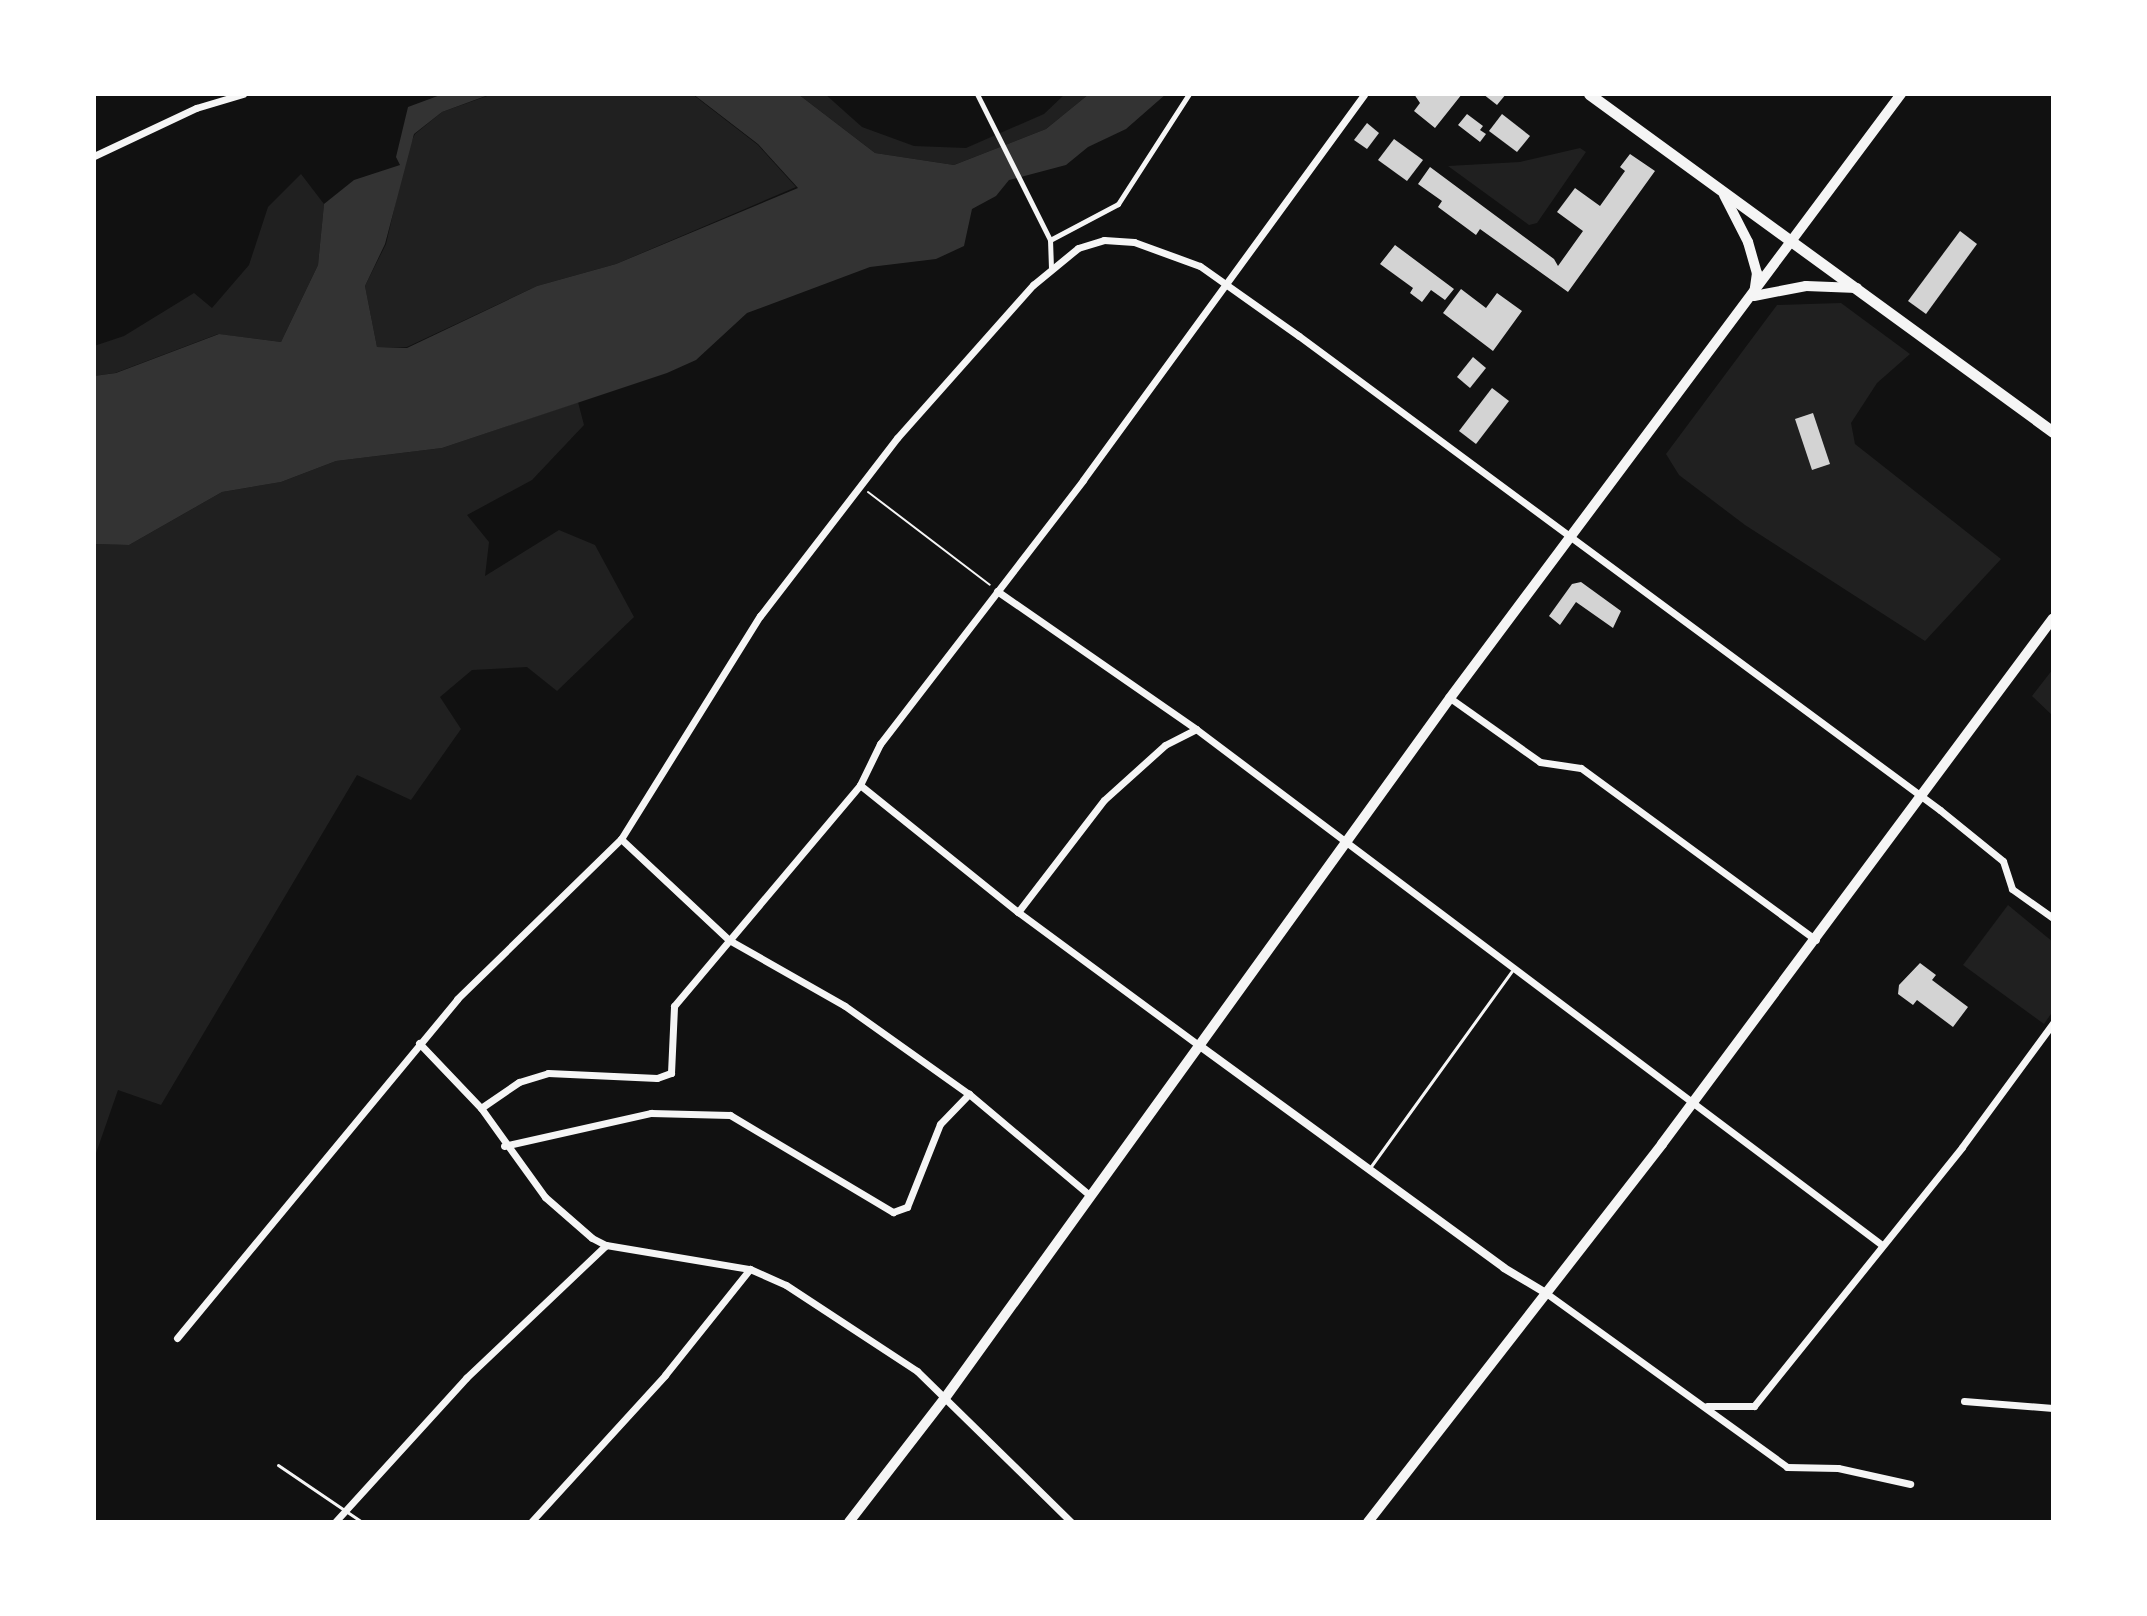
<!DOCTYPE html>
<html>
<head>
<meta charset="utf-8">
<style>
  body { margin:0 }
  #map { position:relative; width:2147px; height:1616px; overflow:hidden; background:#111; font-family:Manrope,sans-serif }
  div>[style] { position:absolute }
  .green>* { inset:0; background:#202020 }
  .water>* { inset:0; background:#333 }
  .building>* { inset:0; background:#d3d3d3 }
  .path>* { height:2px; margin:-1px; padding:0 1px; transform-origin:1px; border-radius:1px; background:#f5f5f5 }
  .service>* { height:3px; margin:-1.5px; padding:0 1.5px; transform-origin:1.5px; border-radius:1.5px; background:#f5f5f5 }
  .pedestrian>* { height:5px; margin:-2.5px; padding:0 2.5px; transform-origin:2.5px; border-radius:2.5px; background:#f5f5f5 }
  .minor>* { height:7px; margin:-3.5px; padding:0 3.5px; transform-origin:3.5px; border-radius:3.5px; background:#f5f5f5 }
  .tertiary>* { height:8px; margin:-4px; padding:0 4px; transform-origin:4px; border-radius:4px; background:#f5f5f5 }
  .secondary>* { height:10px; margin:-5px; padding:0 5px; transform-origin:5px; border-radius:5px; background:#f5f5f5 }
  .primary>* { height:11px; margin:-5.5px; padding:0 5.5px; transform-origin:5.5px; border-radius:5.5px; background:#f5f5f5 }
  span { translate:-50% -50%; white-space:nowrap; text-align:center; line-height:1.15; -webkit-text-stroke:6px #fff; paint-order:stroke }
  .frame { position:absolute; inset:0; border:96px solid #fff; pointer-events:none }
</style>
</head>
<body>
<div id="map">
  <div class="green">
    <div style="clip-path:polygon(493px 94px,692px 94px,758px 145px,796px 187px,616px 264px,537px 286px,407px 347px,377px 347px,365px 286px,386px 244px,408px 149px,415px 134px,442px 112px)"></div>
    <div style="clip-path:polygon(798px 94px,825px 94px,862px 127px,914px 146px,966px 148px,1044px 114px,1065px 94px,1089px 94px,1046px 129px,954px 165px,875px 153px)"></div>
    <div style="clip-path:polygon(1580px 148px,1586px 152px,1537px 223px,1529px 225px,1448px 166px,1520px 162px)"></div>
    <div style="clip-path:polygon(301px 174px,324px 204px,318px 265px,281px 342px,218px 334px,115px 373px,94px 376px,94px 346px,124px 336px,194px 293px,212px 308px,249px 265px,268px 207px)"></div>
    <div style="clip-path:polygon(1841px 303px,1910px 354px,1877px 383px,1851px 423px,1855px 444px,2001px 559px,1925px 641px,1745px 525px,1679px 475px,1666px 454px,1777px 305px)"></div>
    <div style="clip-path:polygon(578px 402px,584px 425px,532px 480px,467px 515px,489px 542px,485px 576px,559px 530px,595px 545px,634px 617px,557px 691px,527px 667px,472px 670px,440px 697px,461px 729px,411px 800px,357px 775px,161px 1105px,118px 1090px,94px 1159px,94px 544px,129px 545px,222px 492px,281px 482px,336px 461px,442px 448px)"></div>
    <div style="clip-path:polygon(2053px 669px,2053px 716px,2032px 696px)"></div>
    <div style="clip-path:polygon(2008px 905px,2053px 942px,2053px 1011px,2044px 1024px,1963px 965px)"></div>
  </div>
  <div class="water">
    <div style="clip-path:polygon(443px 94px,491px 94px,442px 112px,414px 134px,385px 244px,365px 286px,377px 347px,407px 348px,537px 286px,616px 264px,798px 188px,758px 144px,693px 94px,798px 94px,875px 153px,954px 165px,1046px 129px,1089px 94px,1166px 94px,1126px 129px,1088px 147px,1066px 165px,1009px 180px,996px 196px,972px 209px,964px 246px,936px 259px,870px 267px,747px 313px,696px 360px,667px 373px,442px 448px,336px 461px,281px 482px,222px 492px,129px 545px,94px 544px,94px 376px,116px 373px,219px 334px,281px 342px,318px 265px,324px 204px,354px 180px,400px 165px,396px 157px,408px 107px)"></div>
  </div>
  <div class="building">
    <div style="clip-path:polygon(1414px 94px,1462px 94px,1435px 128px,1414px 111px,1420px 103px)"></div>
    <div style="clip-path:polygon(1483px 94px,1506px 94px,1497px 105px)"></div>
    <div style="clip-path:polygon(1467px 114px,1483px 126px,1480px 130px,1486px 134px,1480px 142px,1458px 125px)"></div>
    <div style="clip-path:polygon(1502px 114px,1530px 136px,1517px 152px,1489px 131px)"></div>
    <div style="clip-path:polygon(1367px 123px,1379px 133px,1367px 149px,1354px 140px)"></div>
    <div style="clip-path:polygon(1394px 139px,1423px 160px,1407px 181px,1378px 160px)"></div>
    <div style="clip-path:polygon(1630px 154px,1655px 171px,1568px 292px,1480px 229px,1476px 235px,1438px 207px,1442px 201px,1418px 184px,1430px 167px,1554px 259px,1558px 266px,1583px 231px,1557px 212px,1575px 188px,1600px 206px,1625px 171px,1620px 167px)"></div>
    <div style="clip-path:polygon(1960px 231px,1977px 244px,1926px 314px,1908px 301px)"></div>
    <div style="clip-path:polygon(1395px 245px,1454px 289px,1445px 300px,1431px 290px,1422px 302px,1410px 293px,1413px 288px,1380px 264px)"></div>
    <div style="clip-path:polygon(1461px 289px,1486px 308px,1497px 293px,1522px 311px,1493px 351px,1443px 313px)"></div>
    <div style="clip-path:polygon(1473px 357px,1486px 368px,1470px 388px,1457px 377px)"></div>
    <div style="clip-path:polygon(1492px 388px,1509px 401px,1476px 444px,1459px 431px)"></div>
    <div style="clip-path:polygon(1813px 413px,1830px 464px,1812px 470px,1795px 419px)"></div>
    <div style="clip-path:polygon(1581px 582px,1621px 611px,1613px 628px,1576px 602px,1560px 625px,1549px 616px,1572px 584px)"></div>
    <div style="clip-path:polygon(1920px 963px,1936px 975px,1932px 980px,1968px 1007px,1953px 1027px,1917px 1000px,1913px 1005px,1898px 994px,1899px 985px)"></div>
  </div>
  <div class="path">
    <div style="left:868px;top:492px;width:153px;rotate:37.3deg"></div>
  </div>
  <div class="service">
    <div style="left:1369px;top:1169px;width:244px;rotate:-54.2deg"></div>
    <div style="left:278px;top:1465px;width:102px;rotate:34.2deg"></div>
  </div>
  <div class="pedestrian">
    <div style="left:977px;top:94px;width:163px;rotate:63.4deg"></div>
    <div style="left:1051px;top:268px;width:28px;rotate:-92deg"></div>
    <div style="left:1050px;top:240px;width:77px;rotate:-27.9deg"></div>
    <div style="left:1118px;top:204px;width:131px;rotate:-57.2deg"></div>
  </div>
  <div class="minor">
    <div style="left:94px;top:156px;width:113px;rotate:-25.2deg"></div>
    <div style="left:196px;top:108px;width:49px;rotate:-16.6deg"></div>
    <div style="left:997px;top:591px;width:242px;rotate:34.7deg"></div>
    <div style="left:1196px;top:729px;width:858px;rotate:36.95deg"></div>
    <div style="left:1450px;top:698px;width:110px;rotate:35.4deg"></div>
    <div style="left:1540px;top:762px;width:41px;rotate:8.3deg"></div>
    <div style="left:1581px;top:768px;width:291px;rotate:36.2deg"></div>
    <div style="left:860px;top:785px;width:203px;rotate:38.8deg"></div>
    <div style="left:1018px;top:912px;width:226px;rotate:36.4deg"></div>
    <div style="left:621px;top:839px;width:148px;rotate:43.1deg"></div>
    <div style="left:729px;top:940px;width:133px;rotate:29.6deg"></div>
    <div style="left:845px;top:1006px;width:152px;rotate:35.4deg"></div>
    <div style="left:969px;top:1094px;width:155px;rotate:40deg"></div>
    <div style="left:1018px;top:912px;width:141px;rotate:-52.5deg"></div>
    <div style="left:1104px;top:800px;width:82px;rotate:-42deg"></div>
    <div style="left:1165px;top:745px;width:35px;rotate:-27deg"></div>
    <div style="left:419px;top:1043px;width:90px;rotate:46.4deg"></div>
    <div style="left:481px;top:1108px;width:110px;rotate:54.3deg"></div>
    <div style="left:545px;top:1197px;width:62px;rotate:41.1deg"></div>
    <div style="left:592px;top:1238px;width:16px;rotate:27deg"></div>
    <div style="left:606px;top:1245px;width:146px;rotate:9.5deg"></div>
    <div style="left:750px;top:1269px;width:39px;rotate:24deg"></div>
    <div style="left:786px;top:1285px;width:157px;rotate:33.3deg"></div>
    <div style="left:917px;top:1371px;width:216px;rotate:44.4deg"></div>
    <div style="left:481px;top:1108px;width:46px;rotate:-34.4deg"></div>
    <div style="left:519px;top:1082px;width:30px;rotate:-17deg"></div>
    <div style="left:548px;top:1073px;width:109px;rotate:2.6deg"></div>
    <div style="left:657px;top:1078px;width:15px;rotate:-20deg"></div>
    <div style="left:671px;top:1073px;width:67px;rotate:-87.4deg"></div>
    <div style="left:674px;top:1006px;width:289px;rotate:-49.9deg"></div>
    <div style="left:860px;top:785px;width:46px;rotate:-64deg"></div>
    <div style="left:880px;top:744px;width:333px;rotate:-52.4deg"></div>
    <div style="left:1083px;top:480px;width:477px;rotate:-53.9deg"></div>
    <div style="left:504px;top:1146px;width:151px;rotate:-12.7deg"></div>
    <div style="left:651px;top:1113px;width:79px;rotate:1.5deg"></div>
    <div style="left:730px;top:1115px;width:190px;rotate:30.8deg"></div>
    <div style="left:893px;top:1212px;width:15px;rotate:-20deg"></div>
    <div style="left:907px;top:1207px;width:89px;rotate:-68.3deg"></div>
    <div style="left:940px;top:1124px;width:42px;rotate:-46deg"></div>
    <div style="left:1546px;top:1293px;width:297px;rotate:35.8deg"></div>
    <div style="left:1787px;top:1467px;width:51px;rotate:1.1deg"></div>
    <div style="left:1838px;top:1468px;width:74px;rotate:12.5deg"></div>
    <div style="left:177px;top:1338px;width:440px;rotate:-50.4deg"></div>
    <div style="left:457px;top:999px;width:229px;rotate:-44.3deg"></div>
    <div style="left:621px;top:839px;width:263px;rotate:-58.1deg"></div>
    <div style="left:760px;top:616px;width:225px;rotate:-52.4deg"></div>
    <div style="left:897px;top:438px;width:205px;rotate:-48.4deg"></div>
    <div style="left:1033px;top:285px;width:58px;rotate:-39.4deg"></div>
    <div style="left:1078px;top:248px;width:27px;rotate:-17deg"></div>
    <div style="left:1104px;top:240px;width:30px;rotate:4deg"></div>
    <div style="left:1134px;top:242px;width:70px;rotate:20deg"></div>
    <div style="left:1200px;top:266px;width:121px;rotate:35.3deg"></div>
    <div style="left:1299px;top:336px;width:797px;rotate:36.48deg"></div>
    <div style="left:1940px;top:810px;width:81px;rotate:39deg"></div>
    <div style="left:2003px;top:861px;width:29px;rotate:72deg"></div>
    <div style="left:2012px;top:889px;width:50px;rotate:35.3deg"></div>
    <div style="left:1964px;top:1401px;width:89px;rotate:4.5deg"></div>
    <div style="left:1707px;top:1406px;width:47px"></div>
    <div style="left:1754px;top:1406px;width:332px;rotate:-51.2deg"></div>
    <div style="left:1962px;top:1147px;width:154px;rotate:-53.7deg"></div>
    <div style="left:335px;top:1522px;width:195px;rotate:-47.7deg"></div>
    <div style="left:466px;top:1378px;width:193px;rotate:-43.5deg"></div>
    <div style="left:531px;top:1522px;width:199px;rotate:-47.6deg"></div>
    <div style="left:665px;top:1375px;width:136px;rotate:-51.3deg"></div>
  </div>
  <div class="tertiary">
    <div style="left:1200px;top:1046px;width:376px;rotate:36.1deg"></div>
    <div style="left:1504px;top:1268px;width:49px;rotate:30.8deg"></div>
  </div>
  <div class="secondary">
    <div style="left:1724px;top:195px;width:53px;rotate:62.9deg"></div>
    <div style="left:1748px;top:242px;width:32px;rotate:74deg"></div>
    <div style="left:1757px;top:273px;width:21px;rotate:98deg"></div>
    <div style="left:1754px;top:296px;width:53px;rotate:-10.9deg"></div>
    <div style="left:1806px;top:286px;width:51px;rotate:2.2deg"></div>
    <div style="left:849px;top:1522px;width:157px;rotate:-52.3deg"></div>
    <div style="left:945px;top:1398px;width:863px;rotate:-54.19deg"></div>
    <div style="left:1450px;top:698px;width:754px;rotate:-53.25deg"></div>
    <div style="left:1368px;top:1522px;width:479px;rotate:-52.1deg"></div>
    <div style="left:1662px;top:1144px;width:655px;rotate:-53.37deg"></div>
  </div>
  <div class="primary">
    <div style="left:1589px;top:94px;width:574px;rotate:36.07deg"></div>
  </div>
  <div class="frame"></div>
</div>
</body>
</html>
